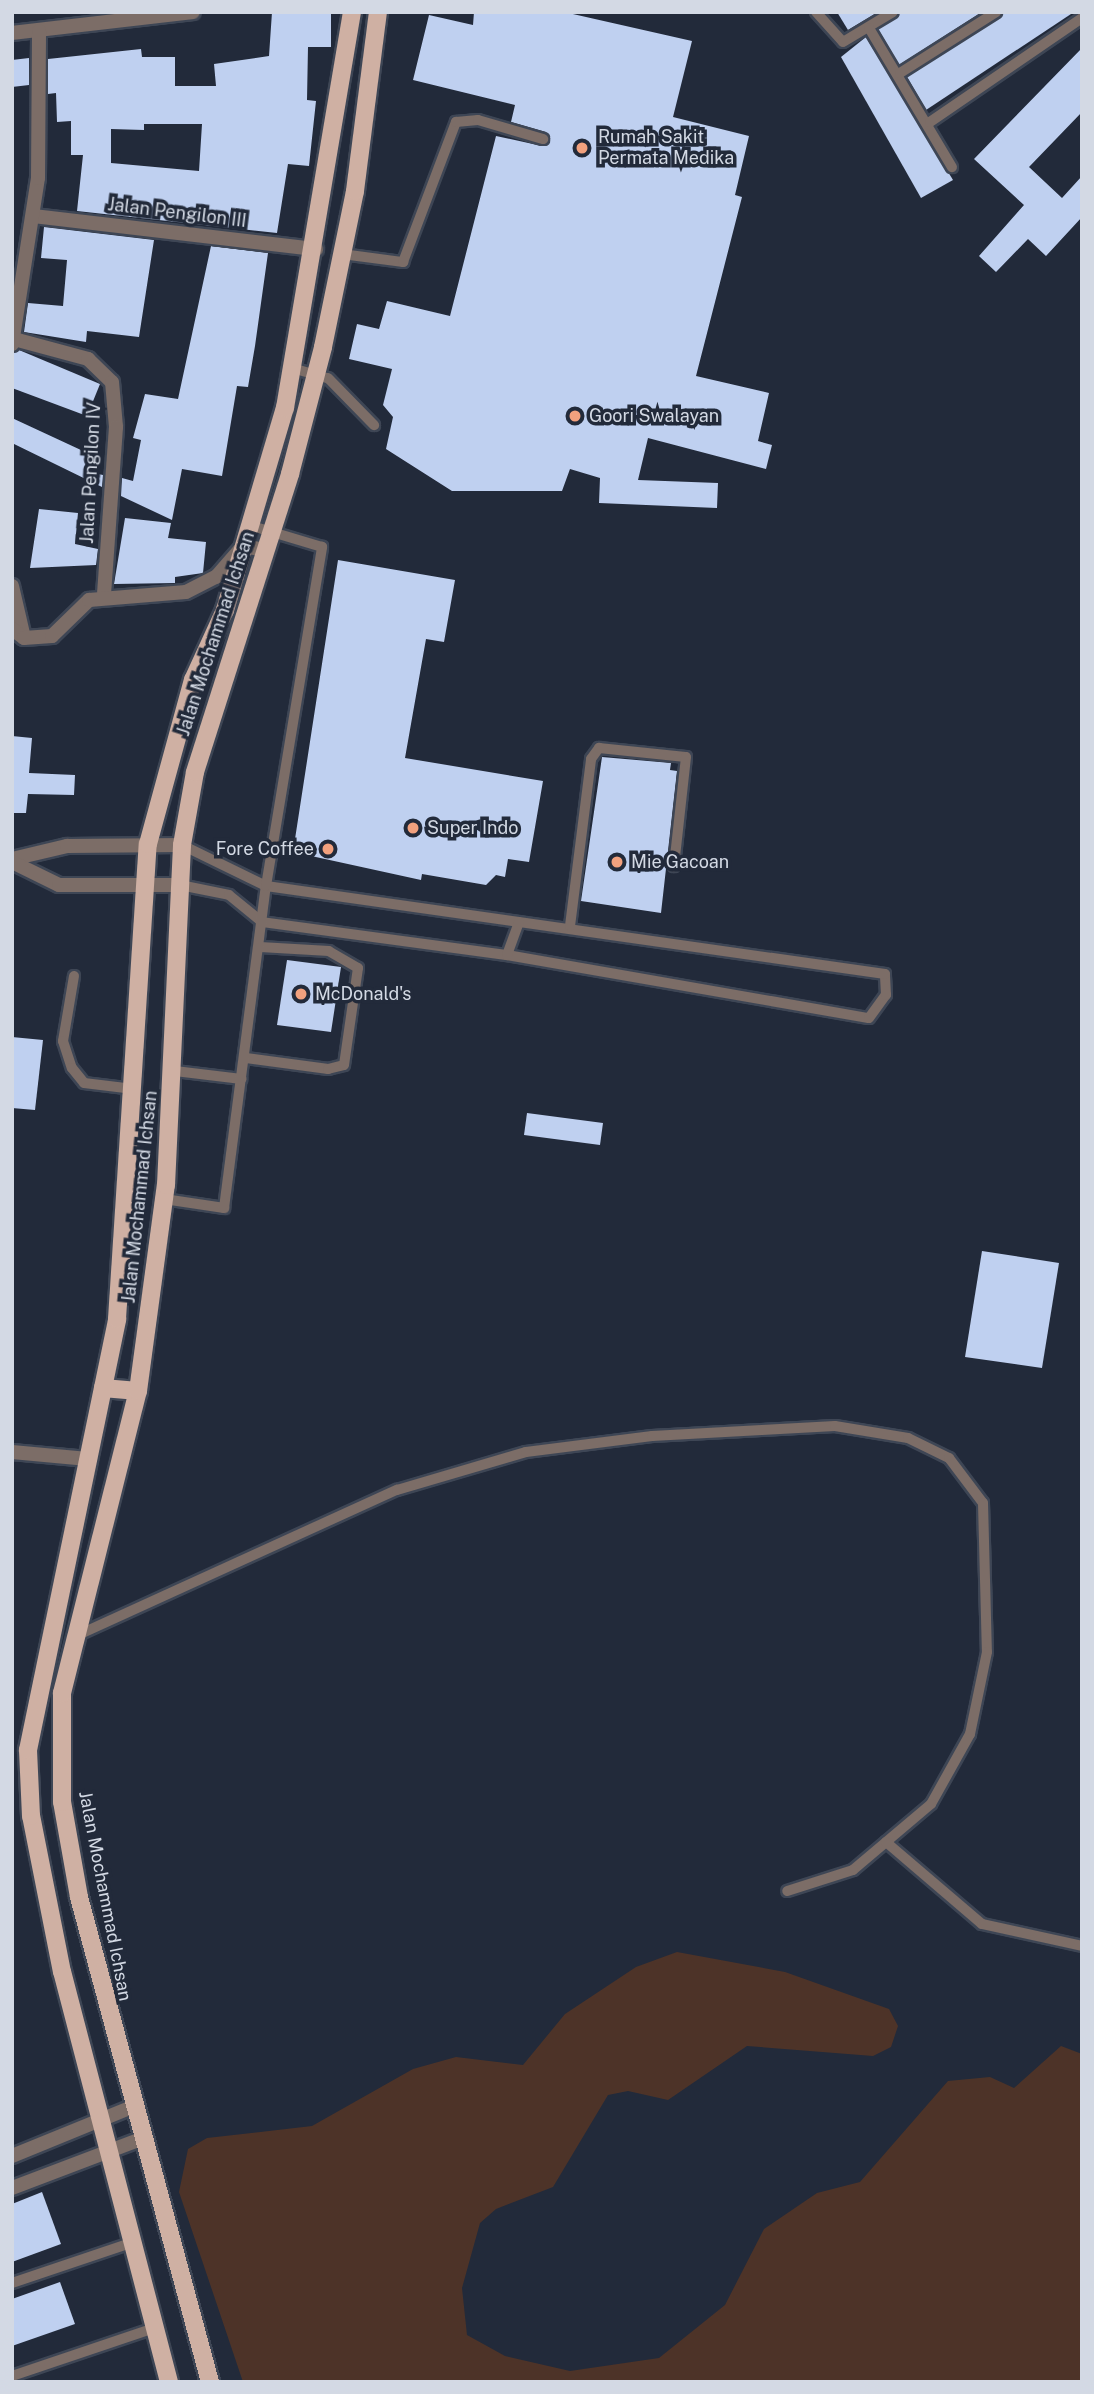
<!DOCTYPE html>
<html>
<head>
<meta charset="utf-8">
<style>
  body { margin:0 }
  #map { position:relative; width:1094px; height:2394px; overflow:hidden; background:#222a3a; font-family:"Public Sans",sans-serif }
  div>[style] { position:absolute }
  .green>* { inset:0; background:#4d3328 }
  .building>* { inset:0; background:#bfd0f0 }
  .roads { filter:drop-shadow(2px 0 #3e4655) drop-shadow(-2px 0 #3e4655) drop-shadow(0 2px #3e4655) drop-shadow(0 -2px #3e4655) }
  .service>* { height:10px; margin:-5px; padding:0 5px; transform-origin:5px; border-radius:5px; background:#7c6d67 }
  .minor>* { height:14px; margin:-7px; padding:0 7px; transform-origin:7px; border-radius:7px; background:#7c6d67 }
  .primary>* { height:18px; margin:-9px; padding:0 9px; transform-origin:9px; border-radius:9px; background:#cfb0a3 }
  .dots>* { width:19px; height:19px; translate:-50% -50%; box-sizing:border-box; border:4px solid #222a3a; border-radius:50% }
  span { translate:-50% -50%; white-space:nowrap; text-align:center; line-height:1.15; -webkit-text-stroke:7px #222a3a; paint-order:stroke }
  .poi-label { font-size:18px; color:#d3d9e4 }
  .left { translate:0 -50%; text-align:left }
  .right { translate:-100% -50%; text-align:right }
  .street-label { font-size:18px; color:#d3d9e4 }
  .frame { position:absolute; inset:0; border:14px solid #d3d9e4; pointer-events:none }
</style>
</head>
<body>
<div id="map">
  <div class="green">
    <div style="clip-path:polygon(677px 1952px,785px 1972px,889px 2009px,898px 2026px,891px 2047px,873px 2056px,747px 2046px,668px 2100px,628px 2091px,608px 2095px,553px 2187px,496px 2209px,480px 2223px,462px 2288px,467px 2335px,505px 2356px,570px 2371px,659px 2358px,725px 2305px,764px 2229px,817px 2193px,860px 2182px,948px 2081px,990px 2077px,1014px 2088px,1061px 2046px,1082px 2054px,1082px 2382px,243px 2382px,179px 2192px,188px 2149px,207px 2138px,312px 2126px,413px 2069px,456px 2057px,523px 2065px,565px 2014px,636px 1967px)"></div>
  </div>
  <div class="building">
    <div style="clip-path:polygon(evenodd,272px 12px,331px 12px,331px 47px,308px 47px,307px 100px,316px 101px,309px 166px,288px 164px,277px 233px,77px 211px,83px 155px,71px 155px,71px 121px,57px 122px,56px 93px,48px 94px,48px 59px,141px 49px,142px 57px,175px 57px,175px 86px,216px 86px,214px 64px,269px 56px,272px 12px,144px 124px,202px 124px,199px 171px,111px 163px,111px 129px,144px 130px,144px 124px)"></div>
    <div style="clip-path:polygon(474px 12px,564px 12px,692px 41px,673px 117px,749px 136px,735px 195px,742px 197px,696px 376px,769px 393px,758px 441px,772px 445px,766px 469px,648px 438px,638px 480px,718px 483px,717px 508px,599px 503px,600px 478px,570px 469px,562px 491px,452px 491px,386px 449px,393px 417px,383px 405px,392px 369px,349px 359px,357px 324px,379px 329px,387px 301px,450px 316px,496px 136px,542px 146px,550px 140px,546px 132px,511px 122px,515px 105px,413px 80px,429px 15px,473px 25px)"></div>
    <div style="clip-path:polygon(837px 12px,878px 12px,848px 30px)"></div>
    <div style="clip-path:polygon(900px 12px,982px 12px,899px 65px,878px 29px)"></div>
    <div style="clip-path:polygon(1003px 12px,1074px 12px,926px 110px,907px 77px)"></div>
    <div style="clip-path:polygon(866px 37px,953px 180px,921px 198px,841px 57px)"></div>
    <div style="clip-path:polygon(1082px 48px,1082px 112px,1029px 167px,1062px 198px,1082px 176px,1082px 217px,1046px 256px,1028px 239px,996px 272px,979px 256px,1024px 205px,974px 159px)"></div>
    <div style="clip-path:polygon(29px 58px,29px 85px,12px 87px,12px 60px)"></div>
    <div style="clip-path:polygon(44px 227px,154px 240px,139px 337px,87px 331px,86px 342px,24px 332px,28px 303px,63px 306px,67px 260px,41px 258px)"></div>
    <div style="clip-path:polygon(211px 246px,268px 253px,255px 346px,248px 387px,237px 386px,222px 476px,182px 469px,172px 520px,121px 496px,122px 478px,133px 481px,141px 440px,133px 438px,145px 394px,178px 399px)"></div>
    <div style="clip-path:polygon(19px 350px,100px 384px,87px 416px,12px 388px,12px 353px)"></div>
    <div style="clip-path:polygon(12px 418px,96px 457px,89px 472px,103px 475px,102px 487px,12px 443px)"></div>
    <div style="clip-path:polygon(39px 509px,78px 513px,75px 544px,98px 549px,96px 565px,30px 568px)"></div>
    <div style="clip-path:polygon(125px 518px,171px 523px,168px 538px,206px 542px,203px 573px,175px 577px,175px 583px,114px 584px)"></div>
    <div style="clip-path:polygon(338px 560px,455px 580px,444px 642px,426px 639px,405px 758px,543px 781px,529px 862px,508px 859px,505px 877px,496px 875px,486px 885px,422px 874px,421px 880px,293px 852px)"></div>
    <div style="clip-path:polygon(12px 736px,32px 738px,29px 773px,75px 775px,74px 795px,28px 794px,26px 813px,12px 813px)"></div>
    <div style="clip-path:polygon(602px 757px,671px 763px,670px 770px,677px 771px,661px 913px,581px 901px)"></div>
    <div style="clip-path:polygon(287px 960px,341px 967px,331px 1032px,277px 1025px)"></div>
    <div style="clip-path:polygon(12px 1037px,43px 1040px,35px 1110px,12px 1108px)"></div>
    <div style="clip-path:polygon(527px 1113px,603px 1123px,600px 1145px,524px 1135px)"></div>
    <div style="clip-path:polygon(982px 1251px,1059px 1263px,1042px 1368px,965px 1357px)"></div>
    <div style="clip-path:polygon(42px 2192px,61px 2244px,12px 2262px,12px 2204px)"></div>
    <div style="clip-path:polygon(60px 2282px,75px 2324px,12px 2346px,12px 2299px)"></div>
  </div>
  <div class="roads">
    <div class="service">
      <div style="left:816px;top:12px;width:40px;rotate:48deg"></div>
      <div style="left:843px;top:42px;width:58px;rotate:-31deg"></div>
      <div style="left:869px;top:28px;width:162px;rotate:59.2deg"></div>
      <div style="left:900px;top:73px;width:114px;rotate:-32.4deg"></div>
      <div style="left:930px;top:122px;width:184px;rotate:-34.4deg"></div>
      <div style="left:342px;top:254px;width:62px;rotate:7.5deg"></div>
      <div style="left:403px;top:262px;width:150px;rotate:-69.3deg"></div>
      <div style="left:456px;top:122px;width:22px;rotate:-5deg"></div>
      <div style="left:478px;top:120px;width:68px;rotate:16.3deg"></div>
      <div style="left:292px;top:368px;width:37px;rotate:16deg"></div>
      <div style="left:328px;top:378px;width:66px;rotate:45.6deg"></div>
      <div style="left:180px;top:885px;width:50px;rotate:11.5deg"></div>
      <div style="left:229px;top:895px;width:43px;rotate:39.3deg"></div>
      <div style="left:262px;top:922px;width:247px;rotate:7.7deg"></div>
      <div style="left:507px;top:955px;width:367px;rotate:9.9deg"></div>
      <div style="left:869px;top:1018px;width:29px;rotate:-54deg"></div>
      <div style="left:886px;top:995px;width:21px;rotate:-93deg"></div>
      <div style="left:885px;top:974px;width:625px;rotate:-171.91deg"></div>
      <div style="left:266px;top:886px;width:93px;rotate:-154deg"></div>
      <div style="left:570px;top:926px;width:168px;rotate:-82.8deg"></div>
      <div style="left:591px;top:759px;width:14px;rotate:-54deg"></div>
      <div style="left:599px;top:748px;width:87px;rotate:5.9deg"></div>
      <div style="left:686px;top:757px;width:110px;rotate:96.3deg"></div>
      <div style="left:507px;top:955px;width:35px;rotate:-70deg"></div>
      <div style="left:74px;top:976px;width:66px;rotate:99.6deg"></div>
      <div style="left:63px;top:1041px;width:28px;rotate:72deg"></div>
      <div style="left:72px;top:1068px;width:19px;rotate:51deg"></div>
      <div style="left:84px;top:1083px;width:50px;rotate:6.8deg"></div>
      <div style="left:246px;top:1058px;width:83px;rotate:7.6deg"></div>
      <div style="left:328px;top:1069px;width:16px;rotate:-14deg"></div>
      <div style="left:344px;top:1065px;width:98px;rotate:-81.8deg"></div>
      <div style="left:358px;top:968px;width:34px;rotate:-150deg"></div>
      <div style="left:329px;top:951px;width:69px;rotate:-176.7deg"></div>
      <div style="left:175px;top:1071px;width:67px;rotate:6.8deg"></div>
      <div style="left:164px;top:1199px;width:61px;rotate:8.5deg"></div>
      <div style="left:224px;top:1208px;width:325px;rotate:-82.6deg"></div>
      <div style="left:266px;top:886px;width:344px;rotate:-80.6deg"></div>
      <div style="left:322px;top:547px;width:73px;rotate:-163.3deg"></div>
      <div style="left:76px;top:1636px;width:353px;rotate:-24.5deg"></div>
      <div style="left:397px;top:1490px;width:134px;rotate:-16.4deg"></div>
      <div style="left:526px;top:1452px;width:127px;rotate:-7.2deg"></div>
      <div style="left:652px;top:1436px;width:183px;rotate:-3.1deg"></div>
      <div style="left:835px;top:1426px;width:74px;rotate:9.3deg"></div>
      <div style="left:908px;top:1438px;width:46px;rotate:26deg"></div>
      <div style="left:949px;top:1458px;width:56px;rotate:52.9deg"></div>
      <div style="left:983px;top:1503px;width:149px;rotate:88.5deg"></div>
      <div style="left:987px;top:1652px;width:84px;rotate:101.7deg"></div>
      <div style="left:970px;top:1734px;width:80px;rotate:119.1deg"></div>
      <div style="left:931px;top:1804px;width:102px;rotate:139.8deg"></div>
      <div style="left:853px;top:1870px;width:69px;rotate:162.3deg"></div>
      <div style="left:886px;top:1842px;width:126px;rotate:40.5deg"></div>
      <div style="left:982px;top:1924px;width:102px;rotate:12.4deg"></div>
      <div style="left:12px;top:2283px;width:126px;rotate:-18.6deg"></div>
      <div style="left:12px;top:2376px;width:151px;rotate:-18.6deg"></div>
    </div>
    <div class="minor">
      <div style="left:12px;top:33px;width:182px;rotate:-6.6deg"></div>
      <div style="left:34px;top:216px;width:284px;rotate:6.7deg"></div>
      <div style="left:14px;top:339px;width:77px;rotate:15.1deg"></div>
      <div style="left:88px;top:359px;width:33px;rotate:44deg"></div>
      <div style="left:112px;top:382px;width:45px;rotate:84.9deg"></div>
      <div style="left:116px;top:427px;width:167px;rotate:94.1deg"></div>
      <div style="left:12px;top:344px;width:168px;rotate:-81.1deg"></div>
      <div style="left:38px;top:178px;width:147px;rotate:-89.6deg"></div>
      <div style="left:12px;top:586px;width:53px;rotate:77deg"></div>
      <div style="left:12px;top:629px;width:15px;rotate:37deg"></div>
      <div style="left:24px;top:638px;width:28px;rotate:-4deg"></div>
      <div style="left:52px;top:636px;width:52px;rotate:-44.2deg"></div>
      <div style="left:89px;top:600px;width:97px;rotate:-4.7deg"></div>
      <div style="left:186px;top:592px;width:34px;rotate:-27deg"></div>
      <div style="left:216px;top:577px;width:41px;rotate:-48.9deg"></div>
      <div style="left:243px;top:546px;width:22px;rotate:10deg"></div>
      <div style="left:12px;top:859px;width:57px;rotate:-13.3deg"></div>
      <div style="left:67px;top:846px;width:115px;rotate:-0.5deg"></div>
      <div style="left:12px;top:862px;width:52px;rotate:26.1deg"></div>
      <div style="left:59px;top:885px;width:121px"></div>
      <div style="left:12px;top:1452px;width:76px;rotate:5.3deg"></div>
      <div style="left:12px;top:2156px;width:130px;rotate:-22.2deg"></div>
      <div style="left:12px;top:2188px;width:138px;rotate:-20.8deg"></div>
    </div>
    <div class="primary">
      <div style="left:103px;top:1388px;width:35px;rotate:5deg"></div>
      <div style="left:169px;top:2382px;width:424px;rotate:-104.6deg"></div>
      <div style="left:62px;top:1972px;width:159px;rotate:-101.2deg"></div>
      <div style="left:31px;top:1816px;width:66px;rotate:-92.6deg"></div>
      <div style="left:28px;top:1750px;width:440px;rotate:-78.3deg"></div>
      <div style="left:117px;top:1319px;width:476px;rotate:-86.3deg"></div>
      <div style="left:148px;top:844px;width:170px;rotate:-74.7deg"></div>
      <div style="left:193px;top:680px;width:77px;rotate:-65.4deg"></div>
      <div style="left:225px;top:610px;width:211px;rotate:-73.5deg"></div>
      <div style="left:285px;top:408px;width:402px;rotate:-80.4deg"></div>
      <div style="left:210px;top:2382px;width:502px;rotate:-105.12deg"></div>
      <div style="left:79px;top:1897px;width:97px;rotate:-100.1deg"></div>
      <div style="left:62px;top:1802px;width:109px;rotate:-90deg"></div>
      <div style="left:62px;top:1693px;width:311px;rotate:-75.9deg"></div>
      <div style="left:138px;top:1391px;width:208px;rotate:-82.3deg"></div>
      <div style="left:166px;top:1185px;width:340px;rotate:-87.3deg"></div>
      <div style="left:182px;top:845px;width:74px;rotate:-79.9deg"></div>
      <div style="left:195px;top:772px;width:313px;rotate:-72.3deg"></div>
      <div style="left:290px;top:474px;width:131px;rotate:-75.4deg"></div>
      <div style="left:323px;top:347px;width:159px;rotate:-78.4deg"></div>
      <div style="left:355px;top:191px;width:180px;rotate:-82.7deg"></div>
    </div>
  </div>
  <div class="dots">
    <div style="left:582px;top:148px;background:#f2a17e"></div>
    <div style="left:575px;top:416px;background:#f2a17e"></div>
    <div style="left:413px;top:828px;background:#f2a17e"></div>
    <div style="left:328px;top:849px;background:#f2a17e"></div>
    <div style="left:617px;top:862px;background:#f2a17e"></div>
    <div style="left:301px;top:994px;background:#f2a17e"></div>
  </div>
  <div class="poi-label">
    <span class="left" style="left:598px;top:148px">Rumah Sakit<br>Permata Medika</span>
    <span class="left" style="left:589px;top:416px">Goori Swalayan</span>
    <span class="left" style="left:427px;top:828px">Super Indo</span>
    <span class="right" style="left:314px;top:849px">Fore Coffee</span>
    <span class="left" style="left:631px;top:862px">Mie Gacoan</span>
    <span class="left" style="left:315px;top:994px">McDonald's</span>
  </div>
  <div class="street-label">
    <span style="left:177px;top:213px;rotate:7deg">Jalan Pengilon III</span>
    <span style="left:91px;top:473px;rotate:-87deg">Jalan Pengilon IV</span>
    <span style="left:216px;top:634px;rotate:-72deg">Jalan Mochammad Ichsan</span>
    <span style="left:140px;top:1197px;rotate:-84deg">Jalan Mochammad Ichsan</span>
    <span style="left:105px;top:1896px;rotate:79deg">Jalan Mochammad Ichsan</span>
  </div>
  <div class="frame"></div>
</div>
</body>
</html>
